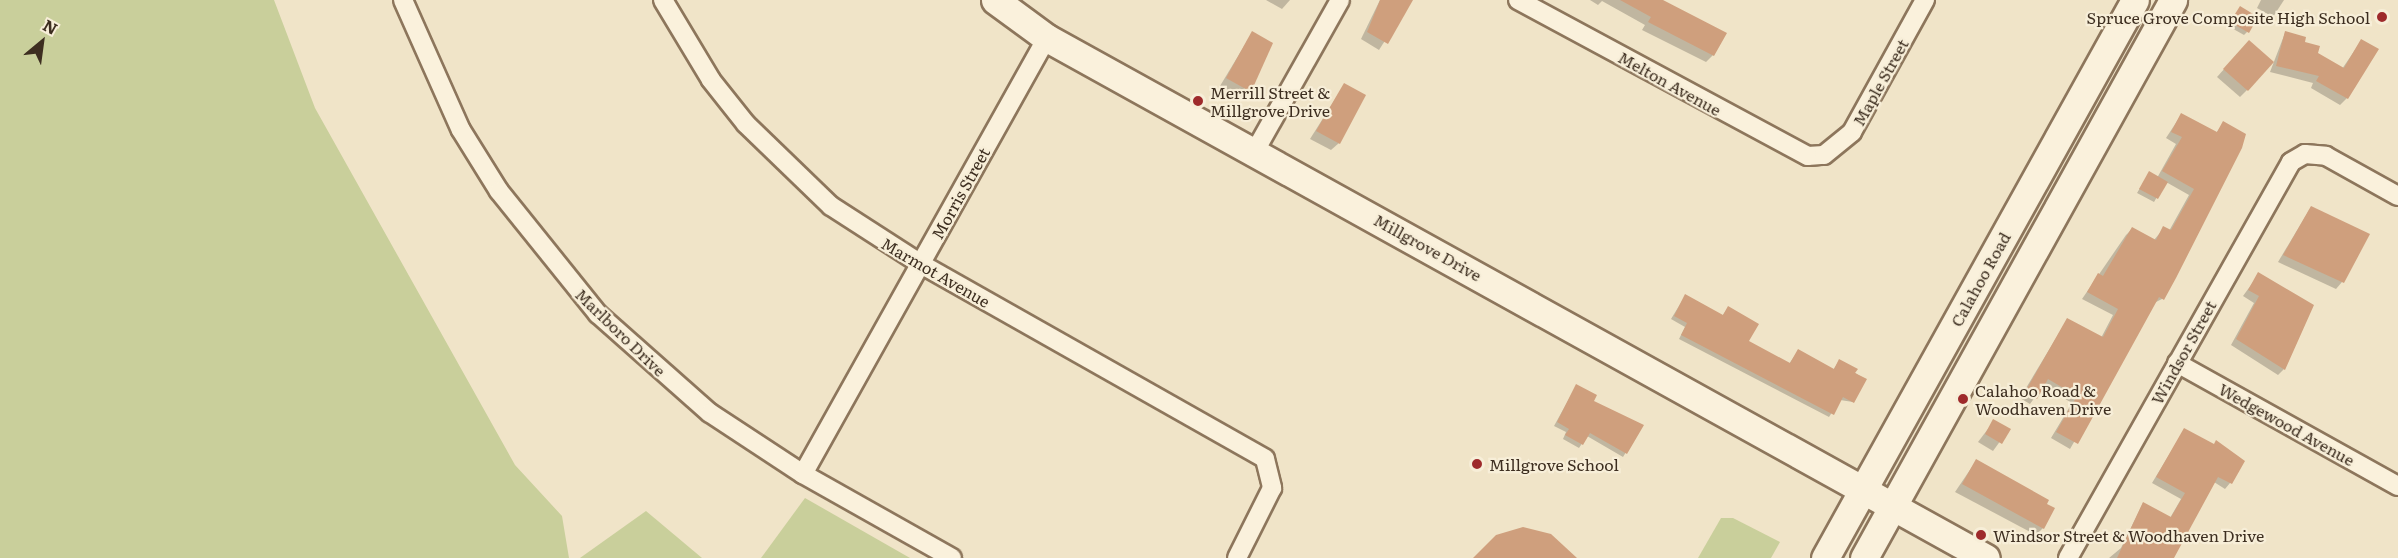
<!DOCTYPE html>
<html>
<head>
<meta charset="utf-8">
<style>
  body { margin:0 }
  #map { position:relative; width:2398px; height:558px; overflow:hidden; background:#f0e4c8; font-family:Literata,serif }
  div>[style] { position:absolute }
  .green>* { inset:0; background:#c9cf9b }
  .shadow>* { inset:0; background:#0003 }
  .building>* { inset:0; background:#cf9f7d }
  .roads { filter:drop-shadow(2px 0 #8d765c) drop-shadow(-2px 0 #8d765c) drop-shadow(0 2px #8d765c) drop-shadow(0 -2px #8d765c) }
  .street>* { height:18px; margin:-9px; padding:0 9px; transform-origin:9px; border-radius:9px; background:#faf1dc }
  .secondary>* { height:27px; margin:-13.5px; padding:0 13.5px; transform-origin:13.5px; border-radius:13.5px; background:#faf1dc }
  .dots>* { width:16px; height:16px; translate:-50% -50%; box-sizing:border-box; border:3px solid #f7eed8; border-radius:50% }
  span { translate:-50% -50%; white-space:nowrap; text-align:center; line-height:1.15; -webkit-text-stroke:4.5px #f7eed8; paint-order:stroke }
  .poi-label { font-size:16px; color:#3d2e20 }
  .right { translate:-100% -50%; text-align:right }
  .left { translate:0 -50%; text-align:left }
  .street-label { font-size:16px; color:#3d2e20 }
  .north { position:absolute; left:12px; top:12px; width:60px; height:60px; -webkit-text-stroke:4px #f7eed8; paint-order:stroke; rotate:29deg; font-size:16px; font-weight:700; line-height:24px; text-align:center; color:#3d2e20 }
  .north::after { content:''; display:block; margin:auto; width:21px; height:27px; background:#3d2e20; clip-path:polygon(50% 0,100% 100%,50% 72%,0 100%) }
</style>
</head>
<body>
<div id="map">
  <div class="green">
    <div style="clip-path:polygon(0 0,274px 0,315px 108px,515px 465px,562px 516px,569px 558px,0 558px)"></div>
    <div style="clip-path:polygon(805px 498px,910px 558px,761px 558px)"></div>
    <div style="clip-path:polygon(646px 511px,702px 558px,580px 558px)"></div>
    <div style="clip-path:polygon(1721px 518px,1733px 518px,1780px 542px,1771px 558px,1698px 558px)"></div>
  </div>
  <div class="shadow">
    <div style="clip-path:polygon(1266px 0,1290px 0,1282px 9px)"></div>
    <div style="clip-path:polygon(1380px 0,1411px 0,1379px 50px,1361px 39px)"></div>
    <div style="clip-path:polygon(1590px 0,1660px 0,1713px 55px,1706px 62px,1642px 30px,1645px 25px,1602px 1px,1598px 5px)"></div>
    <div style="clip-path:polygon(2261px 0,2284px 0,2273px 17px,2257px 8px)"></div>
    <div style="clip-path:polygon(2240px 8px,2247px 32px,2244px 35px,2228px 26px)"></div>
    <div style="clip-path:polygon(1252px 33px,1250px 91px,1242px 98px,1220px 86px)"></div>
    <div style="clip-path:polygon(2285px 33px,2342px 69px,2361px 41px,2347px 98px,2340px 105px,2311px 88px,2313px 83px,2270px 72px)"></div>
    <div style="clip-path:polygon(2242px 49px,2247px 90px,2240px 97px,2217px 77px)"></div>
    <div style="clip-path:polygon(1344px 85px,1339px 143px,1331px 150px,1310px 139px)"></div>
    <div style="clip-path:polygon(2181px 115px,2216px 133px,2224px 123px,2162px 299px,2154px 303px,2070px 449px,2051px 438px,2072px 403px,2043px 386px,2030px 404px,2020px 398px,2067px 320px,2101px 338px,2113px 315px,2082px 299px,2126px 235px,2132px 229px,2154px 240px,2164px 228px,2169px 231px,2189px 195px,2166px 182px,2154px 202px,2137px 193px,2149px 173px,2157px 178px,2176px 144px,2166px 138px)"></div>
    <div style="clip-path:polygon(2311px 207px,2342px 282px,2336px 289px,2278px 262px)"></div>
    <div style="clip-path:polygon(2259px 274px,2284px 369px,2278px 375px,2231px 345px,2254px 303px,2243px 296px)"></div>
    <div style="clip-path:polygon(1685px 296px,1722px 316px,1728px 308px,1747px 341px,1789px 364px,1798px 351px,1833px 370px,1839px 361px,1865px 380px,1853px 402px,1840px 400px,1829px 417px,1679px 339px,1685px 327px,1671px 319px)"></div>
    <div style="clip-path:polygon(1576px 386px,1592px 402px,1642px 426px,1623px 457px,1587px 436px,1579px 448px,1563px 439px,1566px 432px,1554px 426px)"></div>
    <div style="clip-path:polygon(1994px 421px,2009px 429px,1993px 451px,1978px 442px)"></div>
    <div style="clip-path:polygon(2184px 430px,2243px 461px,2230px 483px,2225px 489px,2214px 482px,2172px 558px,2109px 558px,2121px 548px,2143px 503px,2170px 518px,2181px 499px,2152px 483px)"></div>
    <div style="clip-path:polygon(1976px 461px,2043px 528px,2036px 535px,1955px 492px)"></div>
  </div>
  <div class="building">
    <div style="clip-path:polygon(1380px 0,1413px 0,1388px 44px,1367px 32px)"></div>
    <div style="clip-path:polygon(1620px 0,1663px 0,1727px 33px,1714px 56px,1648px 22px,1651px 17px)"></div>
    <div style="clip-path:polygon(2240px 6px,2258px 17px,2249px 33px,2230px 22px)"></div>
    <div style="clip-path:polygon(1252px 31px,1273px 43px,1251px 92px,1226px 78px)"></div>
    <div style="clip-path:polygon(2285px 31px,2306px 37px,2305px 42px,2320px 46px,2318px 53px,2344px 68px,2361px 39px,2379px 49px,2348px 99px,2316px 81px,2319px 76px,2276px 66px)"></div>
    <div style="clip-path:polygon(2249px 40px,2274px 62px,2248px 91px,2223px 69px)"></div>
    <div style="clip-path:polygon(1344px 83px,1366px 95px,1340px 144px,1316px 131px)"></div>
    <div style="clip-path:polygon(2181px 113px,2217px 132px,2223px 121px,2246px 134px,2242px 148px,2176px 278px,2164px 300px,2159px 297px,2078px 444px,2056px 432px,2077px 396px,2048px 379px,2037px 399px,2025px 392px,2067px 318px,2103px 337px,2118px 309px,2087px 292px,2098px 273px,2103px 276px,2132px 227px,2156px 240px,2163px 226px,2171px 230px,2194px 189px,2162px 171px,2182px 137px,2171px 132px)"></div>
    <div style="clip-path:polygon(2149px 171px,2168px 182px,2158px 199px,2139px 189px)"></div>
    <div style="clip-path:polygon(2311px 206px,2370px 234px,2344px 283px,2283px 255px)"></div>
    <div style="clip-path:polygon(2258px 272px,2314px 305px,2285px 370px,2236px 339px,2259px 296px,2248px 290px)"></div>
    <div style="clip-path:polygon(1685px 294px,1723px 315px,1728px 306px,1759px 324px,1749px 341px,1790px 363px,1798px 349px,1834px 369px,1839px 359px,1858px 369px,1855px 373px,1867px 379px,1854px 403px,1843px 397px,1834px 415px,1681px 335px,1687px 323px,1674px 316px)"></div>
    <div style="clip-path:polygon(1576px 384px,1597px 395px,1594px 401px,1644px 425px,1627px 454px,1590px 433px,1583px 445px,1565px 435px,1569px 429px,1557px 422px)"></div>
    <div style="clip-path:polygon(1993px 419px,2011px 429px,2002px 444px,1985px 434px)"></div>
    <div style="clip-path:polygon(2184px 428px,2214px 444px,2216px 440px,2245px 461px,2232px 484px,2218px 477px,2174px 558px,2117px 558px,2143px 502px,2171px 517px,2185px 493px,2156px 477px)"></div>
    <div style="clip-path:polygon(1976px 459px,2049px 500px,2047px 504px,2055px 508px,2044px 529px,1962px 484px)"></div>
    <div style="clip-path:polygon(1523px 527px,1551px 534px,1577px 558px,1473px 558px,1496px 535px)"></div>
  </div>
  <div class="roads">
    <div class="street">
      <div style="left:403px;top:0;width:142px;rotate:66deg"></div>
      <div style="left:461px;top:130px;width:72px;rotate:58.1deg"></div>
      <div style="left:499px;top:191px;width:158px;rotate:51.2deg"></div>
      <div style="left:598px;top:314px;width:149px;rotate:41.5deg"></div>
      <div style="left:710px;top:413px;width:111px;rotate:33.3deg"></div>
      <div style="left:803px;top:474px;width:171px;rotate:29.4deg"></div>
      <div style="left:663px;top:0;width:93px;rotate:59deg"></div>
      <div style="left:711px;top:80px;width:56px;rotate:51.5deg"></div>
      <div style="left:746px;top:124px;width:118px;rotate:44deg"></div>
      <div style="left:831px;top:206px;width:107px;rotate:32.8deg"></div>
      <div style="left:921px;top:264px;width:395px;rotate:29.5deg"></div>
      <div style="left:1265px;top:459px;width:30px;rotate:76deg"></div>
      <div style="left:1272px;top:488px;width:78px;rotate:116.6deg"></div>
      <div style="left:1518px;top:0;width:329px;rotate:28.3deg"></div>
      <div style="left:1808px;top:156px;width:16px;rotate:-4deg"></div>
      <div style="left:1824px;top:155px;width:36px;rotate:-39deg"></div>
      <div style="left:1852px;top:132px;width:151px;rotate:-61.1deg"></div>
      <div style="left:1255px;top:151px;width:173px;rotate:-60.6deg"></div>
      <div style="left:2177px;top:363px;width:253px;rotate:29.1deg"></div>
      <div style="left:803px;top:474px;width:500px;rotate:-60.8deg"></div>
      <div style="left:2068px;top:558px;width:454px;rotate:-60.6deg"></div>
      <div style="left:2291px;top:162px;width:16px;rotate:-30deg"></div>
      <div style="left:2305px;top:154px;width:21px;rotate:5deg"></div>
      <div style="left:2326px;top:156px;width:82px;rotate:29.1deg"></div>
    </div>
    <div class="secondary">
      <div style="left:995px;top:0;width:64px;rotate:36.2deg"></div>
      <div style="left:1047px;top:38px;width:1073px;rotate:28.98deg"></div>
      <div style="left:1825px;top:558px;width:638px;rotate:-60.95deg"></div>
      <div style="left:1864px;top:558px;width:638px;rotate:-61.02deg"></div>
    </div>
  </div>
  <div class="dots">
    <div style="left:2382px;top:17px;background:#9e2a2b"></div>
    <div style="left:1198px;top:101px;background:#9e2a2b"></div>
    <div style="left:1963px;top:399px;background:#9e2a2b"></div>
    <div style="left:1477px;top:464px;background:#9e2a2b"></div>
    <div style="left:1981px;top:535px;background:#9e2a2b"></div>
  </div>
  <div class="poi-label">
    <span class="right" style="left:2370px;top:17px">Spruce Grove Composite High School</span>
    <span class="left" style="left:1210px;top:101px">Merrill Street &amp;<br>Millgrove Drive</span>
    <span class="left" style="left:1975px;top:399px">Calahoo Road &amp;<br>Woodhaven Drive</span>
    <span class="left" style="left:1489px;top:464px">Millgrove School</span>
    <span class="left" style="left:1993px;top:535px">Windsor Street &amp; Woodhaven Drive</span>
  </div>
  <div class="street-label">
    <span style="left:1880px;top:82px;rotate:-61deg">Maple Street</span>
    <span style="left:1670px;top:83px;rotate:29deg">Melton Avenue</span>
    <span style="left:960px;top:193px;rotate:-61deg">Morris Street</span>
    <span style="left:1428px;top:247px;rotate:29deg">Millgrove Drive</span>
    <span style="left:936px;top:272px;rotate:30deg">Marmot Avenue</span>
    <span style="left:1980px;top:279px;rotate:-61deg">Calahoo Road</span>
    <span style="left:621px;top:332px;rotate:44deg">Marlboro Drive</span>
    <span style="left:2183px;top:352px;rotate:-61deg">Windsor Street</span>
    <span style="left:2287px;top:424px;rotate:29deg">Wedgewood Avenue</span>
  </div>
  <div class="north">N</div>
</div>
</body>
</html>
